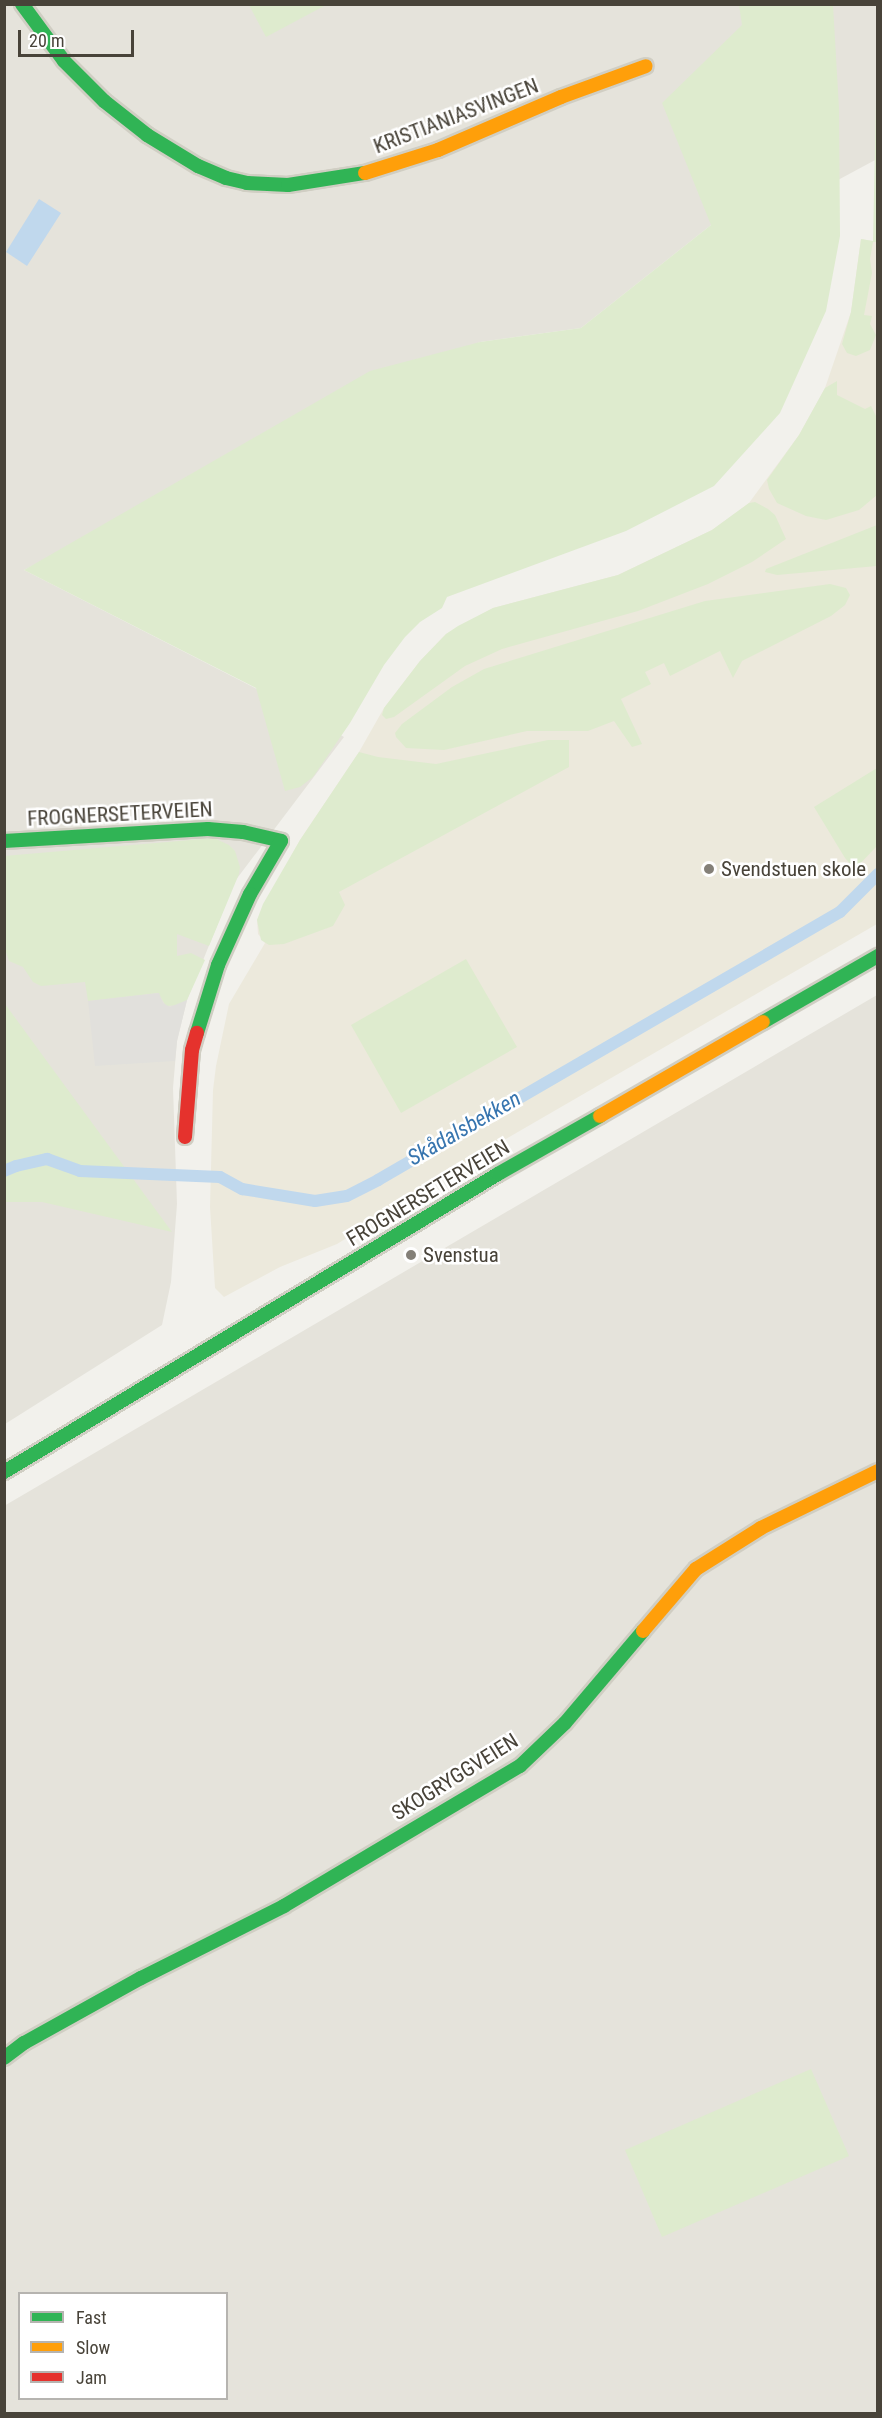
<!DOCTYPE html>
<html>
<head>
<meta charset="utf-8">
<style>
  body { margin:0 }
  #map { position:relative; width:882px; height:2418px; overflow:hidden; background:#f2f1ec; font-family:"Roboto Condensed",sans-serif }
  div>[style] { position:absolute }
  .residential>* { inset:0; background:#e5e3db }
  .education>* { inset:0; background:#ece9dc }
  .green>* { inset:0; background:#deebce }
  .parking>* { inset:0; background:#e1e0dc }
  .water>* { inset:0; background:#c0d8ed }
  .stream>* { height:12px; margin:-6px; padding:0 6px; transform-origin:6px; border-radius:6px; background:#c0d8ed }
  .roads { filter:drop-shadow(2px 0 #d0cec3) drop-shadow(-2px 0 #d0cec3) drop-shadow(0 2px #d0cec3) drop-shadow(0 -2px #d0cec3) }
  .fast>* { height:14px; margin:-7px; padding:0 7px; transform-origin:7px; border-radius:7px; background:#30b455 }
  .slow>* { height:14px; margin:-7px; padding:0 7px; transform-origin:7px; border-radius:7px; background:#ff9f0a }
  .jam>* { height:14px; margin:-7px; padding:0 7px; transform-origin:7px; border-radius:7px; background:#e5322d }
  .dots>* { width:16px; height:16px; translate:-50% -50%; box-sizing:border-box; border:3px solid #fff; border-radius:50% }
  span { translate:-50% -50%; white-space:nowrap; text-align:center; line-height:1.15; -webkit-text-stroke:5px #fff; paint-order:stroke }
  .street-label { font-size:21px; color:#484339 }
  .poi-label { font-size:21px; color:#484339 }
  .left { translate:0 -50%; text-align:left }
  .water-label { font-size:22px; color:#3775af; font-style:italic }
  .frame { position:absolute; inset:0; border:6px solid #484339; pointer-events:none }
  .legend { position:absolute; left:18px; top:2292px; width:210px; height:108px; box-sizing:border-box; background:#fff; border:2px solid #b6b4b0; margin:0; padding:8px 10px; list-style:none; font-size:18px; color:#484339 }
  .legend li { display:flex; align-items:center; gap:12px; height:30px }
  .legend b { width:30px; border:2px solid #b6b4b0 }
  .scale { position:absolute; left:18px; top:30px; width:116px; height:27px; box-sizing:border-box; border:3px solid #484339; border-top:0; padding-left:8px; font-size:18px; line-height:21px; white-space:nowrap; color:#484339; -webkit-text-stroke:4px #fff; paint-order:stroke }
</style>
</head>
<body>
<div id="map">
  <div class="residential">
    <div style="clip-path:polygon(5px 5px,877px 5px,877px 159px,812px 194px,711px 225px,581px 328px,480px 342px,24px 570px,294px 708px,344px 737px,235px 881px,187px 1000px,177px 1041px,173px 1088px,177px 1204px,171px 1282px,162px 1325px,5px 1424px)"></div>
    <div style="clip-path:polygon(evenodd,877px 995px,877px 2413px,5px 2413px,4px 1506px,877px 995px,20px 2294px,226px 2294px,226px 2398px,20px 2398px,20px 2294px)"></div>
  </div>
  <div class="education">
    <div style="clip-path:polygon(861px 239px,877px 242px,877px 924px,511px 1136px,337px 1244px,280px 1267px,224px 1297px,215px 1288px,210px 1207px,213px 1090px,216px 1066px,229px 1004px,265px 943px,258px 934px,257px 920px,300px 840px,359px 752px,384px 708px,420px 661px,446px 634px,493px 608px,618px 575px,712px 530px,749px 503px,799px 435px,825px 388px,851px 312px)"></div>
  </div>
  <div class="green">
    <div style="clip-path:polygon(249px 5px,326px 5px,266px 37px)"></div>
    <div style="clip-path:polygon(739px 5px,833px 5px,839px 108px,840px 236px,826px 311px,780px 413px,714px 486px,626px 531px,447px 597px,442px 608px,420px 622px,405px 637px,384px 665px,350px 723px,313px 777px,300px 787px,285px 791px,256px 688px,24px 570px,370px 371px,480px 342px,581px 328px,711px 225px,662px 103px,742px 25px)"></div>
    <div style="clip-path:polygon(877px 51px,877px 242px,873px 242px,870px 259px,872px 273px,864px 315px,872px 316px,870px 324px,876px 335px,870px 350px,856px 356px,847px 353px,842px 344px,851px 312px,861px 239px,873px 241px)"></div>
    <div style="clip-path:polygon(837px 381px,837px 395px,865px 409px,871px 406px,877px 418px,877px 495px,859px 510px,826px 520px,806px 516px,777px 503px,769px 489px,767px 480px,799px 435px,825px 388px)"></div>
    <div style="clip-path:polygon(755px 502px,768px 509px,775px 515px,786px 539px,752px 562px,708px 584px,638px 611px,502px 649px,465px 666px,394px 717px,386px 719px,382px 715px,384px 708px,420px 661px,446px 634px,458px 626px,493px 608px,618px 575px,712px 530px,749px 503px)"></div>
    <div style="clip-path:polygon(877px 525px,877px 566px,777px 575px,765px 572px,766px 569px)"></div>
    <div style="clip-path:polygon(830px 584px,846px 588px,850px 595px,845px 605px,831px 616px,742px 661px,733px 678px,720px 651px,670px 676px,664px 663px,645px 672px,651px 684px,621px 699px,642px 744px,632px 747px,614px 721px,588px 731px,527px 731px,444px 750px,406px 748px,396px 737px,395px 733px,402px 724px,452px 687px,484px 669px,705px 601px)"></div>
    <div style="clip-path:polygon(548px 740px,569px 740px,569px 767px,339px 892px,345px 905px,333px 926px,284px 944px,269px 945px,261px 940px,257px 920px,263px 904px,300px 840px,359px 752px,378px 757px,436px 764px)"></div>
    <div style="clip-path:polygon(877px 768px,877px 846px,855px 869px,845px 858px,814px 807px)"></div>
    <div style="clip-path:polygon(214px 838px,229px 845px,235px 851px,240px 867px,239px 874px,209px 946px,177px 934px,177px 956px,191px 953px,205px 960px,187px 1000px,179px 1005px,166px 1006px,158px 993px,88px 1001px,85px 982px,41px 986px,33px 982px,23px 967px,9px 961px,5px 949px,4px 856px)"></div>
    <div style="clip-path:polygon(466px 959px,517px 1047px,401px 1113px,351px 1025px)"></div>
    <div style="clip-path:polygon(4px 1004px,5px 1004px,172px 1232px,42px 1202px,5px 1202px)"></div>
    <div style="clip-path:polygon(811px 2069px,849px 2156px,662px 2237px,625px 2150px)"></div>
  </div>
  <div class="parking">
    <div style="clip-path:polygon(159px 993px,163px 1003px,170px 1007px,187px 1000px,177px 1041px,175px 1061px,95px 1066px,88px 1001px)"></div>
  </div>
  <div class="water">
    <div style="clip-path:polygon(39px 199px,61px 213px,27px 266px,6px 252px)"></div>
  </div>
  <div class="stream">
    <div style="left:4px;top:1171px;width:13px;rotate:-23deg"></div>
    <div style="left:16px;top:1166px;width:32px;rotate:-13deg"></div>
    <div style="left:47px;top:1159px;width:35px;rotate:20deg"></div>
    <div style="left:80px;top:1171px;width:140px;rotate:2.5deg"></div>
    <div style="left:220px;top:1177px;width:25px;rotate:29deg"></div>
    <div style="left:242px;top:1189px;width:74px;rotate:9.3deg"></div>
    <div style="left:315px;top:1201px;width:32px;rotate:-9deg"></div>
    <div style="left:347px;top:1196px;width:35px;rotate:-27deg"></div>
    <div style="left:378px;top:1180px;width:534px;rotate:-30.12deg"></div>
    <div style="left:840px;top:912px;width:54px;rotate:-45deg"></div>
  </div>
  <div class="roads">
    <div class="fast">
      <div style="left:22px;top:4px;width:71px;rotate:53.6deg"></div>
      <div style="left:64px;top:61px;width:57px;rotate:45deg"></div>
      <div style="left:104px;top:101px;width:55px;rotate:38.3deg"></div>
      <div style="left:147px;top:135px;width:60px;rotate:31.3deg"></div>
      <div style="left:198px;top:166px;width:30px;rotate:23deg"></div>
      <div style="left:226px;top:178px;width:22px;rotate:13deg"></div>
      <div style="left:247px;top:183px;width:41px;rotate:2.8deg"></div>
      <div style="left:288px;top:185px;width:78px;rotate:-8.9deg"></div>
      <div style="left:4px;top:841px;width:204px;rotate:-3.4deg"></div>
      <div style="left:208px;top:829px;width:35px;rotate:5deg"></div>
      <div style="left:243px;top:832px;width:39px;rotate:13deg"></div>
      <div style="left:281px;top:841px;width:61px;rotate:120.3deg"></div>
      <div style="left:250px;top:894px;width:78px;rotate:114.3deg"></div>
      <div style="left:218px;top:965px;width:71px;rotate:107.2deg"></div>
      <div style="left:763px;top:1022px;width:133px;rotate:-29.9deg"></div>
      <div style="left:4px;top:1472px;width:577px;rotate:-31.1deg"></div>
      <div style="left:498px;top:1174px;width:117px;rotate:-29.6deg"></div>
      <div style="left:4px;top:2058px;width:25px;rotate:-37deg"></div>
      <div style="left:24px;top:2043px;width:134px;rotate:-29.1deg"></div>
      <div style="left:141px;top:1978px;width:160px;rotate:-26.7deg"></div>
      <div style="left:284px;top:1906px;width:274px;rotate:-30.7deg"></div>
      <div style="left:520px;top:1766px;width:62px;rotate:-43.7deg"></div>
      <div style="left:565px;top:1723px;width:121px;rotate:-49.7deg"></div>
    </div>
    <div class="slow">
      <div style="left:365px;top:173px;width:77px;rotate:-17.5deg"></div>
      <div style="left:438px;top:150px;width:134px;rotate:-23.3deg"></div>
      <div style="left:561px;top:97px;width:90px;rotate:-20deg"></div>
      <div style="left:600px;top:1116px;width:188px;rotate:-30deg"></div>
      <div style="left:643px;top:1631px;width:82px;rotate:-49.5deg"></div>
      <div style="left:696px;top:1569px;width:77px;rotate:-32.2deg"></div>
      <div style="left:761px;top:1528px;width:130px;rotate:-26deg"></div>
    </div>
    <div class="jam">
      <div style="left:185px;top:1137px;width:87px;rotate:-85.4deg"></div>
      <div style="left:192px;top:1050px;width:18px;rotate:-74deg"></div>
    </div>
  </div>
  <div class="dots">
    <div style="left:709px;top:869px;background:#848078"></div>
    <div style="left:411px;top:1255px;background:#848078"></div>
  </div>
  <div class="street-label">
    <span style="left:456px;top:116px;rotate:-21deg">KRISTIANIASVINGEN</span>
    <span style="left:120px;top:814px;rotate:-3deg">FROGNERSETERVEIEN</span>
    <span style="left:428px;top:1193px;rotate:-31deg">FROGNERSETERVEIEN</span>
    <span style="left:455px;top:1777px;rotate:-32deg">SKOGRYGGVEIEN</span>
  </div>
  <div class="poi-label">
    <span class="left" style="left:721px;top:869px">Svendstuen skole</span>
    <span class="left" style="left:423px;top:1255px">Svenstua</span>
  </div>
  <div class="water-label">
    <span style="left:464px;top:1128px;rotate:-30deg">Skådalsbekken</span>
  </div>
  <div class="frame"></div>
  <ul class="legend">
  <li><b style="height:8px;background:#30b455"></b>Fast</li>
  <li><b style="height:8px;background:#ff9f0a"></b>Slow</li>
  <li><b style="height:8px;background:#e5322d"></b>Jam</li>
  </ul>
  <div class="scale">20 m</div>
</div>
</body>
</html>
